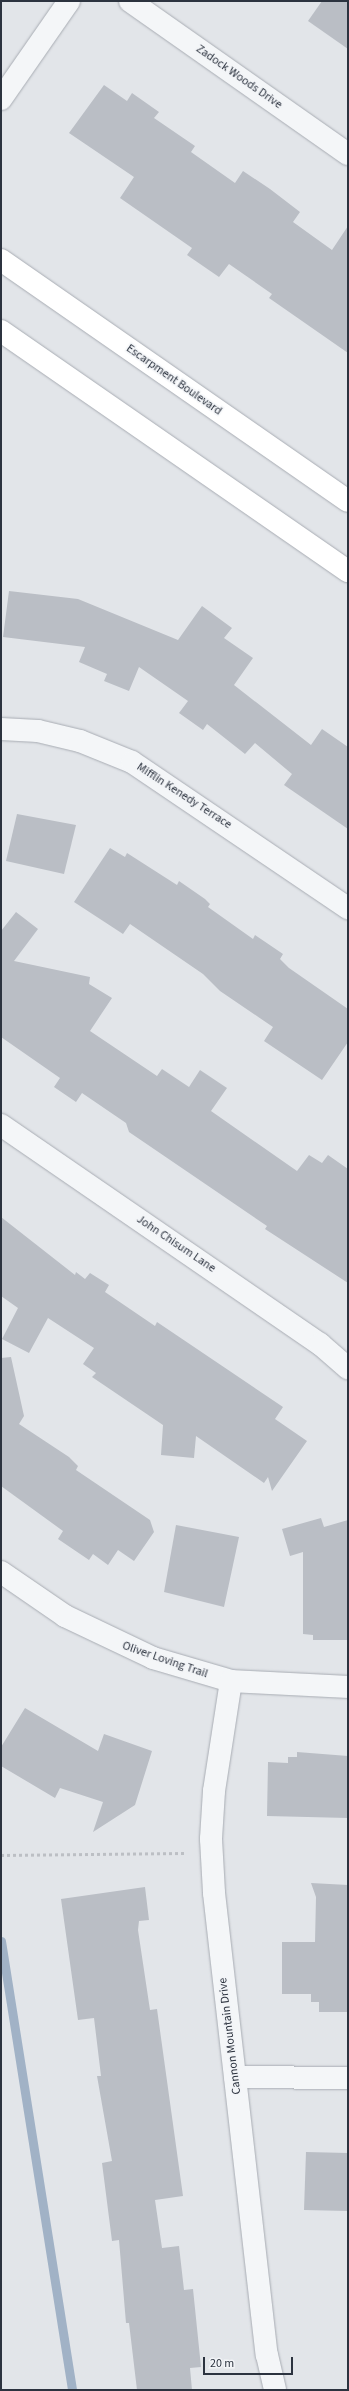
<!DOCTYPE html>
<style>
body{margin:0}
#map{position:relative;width:349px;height:2391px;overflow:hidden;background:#e2e5e9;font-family:"Source Sans 3",sans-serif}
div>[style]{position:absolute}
.stream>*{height:9px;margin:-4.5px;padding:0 4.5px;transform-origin:4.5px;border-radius:4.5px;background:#a1b2c6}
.building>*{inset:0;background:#babec5}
.path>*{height:2.5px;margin-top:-1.25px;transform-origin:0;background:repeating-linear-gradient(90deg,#bcbfc4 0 3px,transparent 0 6px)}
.roads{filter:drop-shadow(0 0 1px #a8acb3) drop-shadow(0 0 1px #a8acb3)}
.street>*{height:22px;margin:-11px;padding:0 11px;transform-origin:11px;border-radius:11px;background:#f4f6f8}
.secondary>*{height:22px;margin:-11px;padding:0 11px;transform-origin:11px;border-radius:11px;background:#fff}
span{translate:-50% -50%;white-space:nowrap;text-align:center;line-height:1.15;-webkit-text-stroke:3px #f2f4f7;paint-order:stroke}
.street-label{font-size:12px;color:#2c333f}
.frame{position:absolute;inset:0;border:2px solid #2c333f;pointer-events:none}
.scale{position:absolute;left:203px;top:2357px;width:90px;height:18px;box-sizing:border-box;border:2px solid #2c333f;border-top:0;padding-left:5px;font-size:12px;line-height:14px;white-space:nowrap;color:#2c333f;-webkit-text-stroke:3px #f2f4f7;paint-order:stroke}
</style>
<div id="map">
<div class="stream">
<div style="left:1px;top:1941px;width:455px;rotate:81deg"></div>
</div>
<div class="building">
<div style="clip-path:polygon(322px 1px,348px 1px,348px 49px,308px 21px)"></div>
<div style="clip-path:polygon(104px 85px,127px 101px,132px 93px,159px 112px,154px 118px,195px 146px,191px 152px,235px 183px,243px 171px,270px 189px,300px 212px,293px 222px,332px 250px,348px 226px,348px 353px,269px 298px,272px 294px,229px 264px,219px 277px,187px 255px,192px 248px,120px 198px,134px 177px,69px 133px)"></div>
<div style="clip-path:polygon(9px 591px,78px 599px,178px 640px,202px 606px,232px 628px,224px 638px,253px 658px,234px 685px,311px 745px,322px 729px,348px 747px,348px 829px,284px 785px,292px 774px,255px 743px,245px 754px,207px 724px,203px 730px,179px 713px,188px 701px,139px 667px,129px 691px,104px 681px,107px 674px,79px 662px,85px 647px,3px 637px)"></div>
<div style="clip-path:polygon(17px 814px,76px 825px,64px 874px,6px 861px)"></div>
<div style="clip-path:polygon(110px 848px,125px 857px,127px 853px,177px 885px,179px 881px,205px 899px,210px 904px,208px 907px,253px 939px,255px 935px,283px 954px,280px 959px,289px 968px,348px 1009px,348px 1042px,322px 1080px,264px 1041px,273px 1027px,220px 991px,203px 974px,130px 924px,123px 934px,74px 902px)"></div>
<div style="clip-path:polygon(16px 912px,38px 929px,14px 961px,90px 977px,89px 984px,112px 998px,90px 1031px,157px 1076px,162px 1069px,189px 1087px,200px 1070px,227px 1088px,211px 1111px,297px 1171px,309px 1155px,322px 1163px,328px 1155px,348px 1169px,348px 1283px,265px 1229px,267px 1226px,129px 1132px,126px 1123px,82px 1093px,76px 1102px,54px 1087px,60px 1078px,1px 1037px,1px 931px)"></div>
<div style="clip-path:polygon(1px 1217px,75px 1275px,76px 1272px,85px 1279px,90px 1273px,109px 1285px,105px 1292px,155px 1326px,157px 1322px,283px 1407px,275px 1419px,307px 1441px,272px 1491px,268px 1477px,264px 1483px,196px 1436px,194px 1458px,161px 1455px,163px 1425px,92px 1377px,96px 1373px,83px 1364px,94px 1348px,48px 1318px,29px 1353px,2px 1339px,18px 1308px,1px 1296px)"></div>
<div style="clip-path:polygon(11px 1357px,24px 1416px,19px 1424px,69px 1457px,78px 1466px,76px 1470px,150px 1520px,154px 1532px,134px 1561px,118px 1550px,108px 1565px,93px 1554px,89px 1560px,58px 1539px,63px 1531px,1px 1486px,1px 1358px)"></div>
<div style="clip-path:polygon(321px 1518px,324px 1527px,348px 1520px,348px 1640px,313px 1640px,313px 1635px,303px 1634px,303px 1552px,290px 1556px,282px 1529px)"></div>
<div style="clip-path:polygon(176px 1525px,239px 1537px,224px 1607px,164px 1592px)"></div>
<div style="clip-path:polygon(25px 1708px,98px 1751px,104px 1734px,152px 1751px,135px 1805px,93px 1832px,103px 1802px,60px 1788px,55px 1798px,1px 1766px,1px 1747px)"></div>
<div style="clip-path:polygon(297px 1752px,348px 1756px,348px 1818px,267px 1816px,268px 1762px,288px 1763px,288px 1757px,297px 1757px)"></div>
<div style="clip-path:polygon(311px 1883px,348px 1885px,348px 2012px,319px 2012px,319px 2002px,311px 2002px,311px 1994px,282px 1994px,282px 1942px,315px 1942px,316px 1897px)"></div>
<div style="clip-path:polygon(145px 1887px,149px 1920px,139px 1921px,138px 1930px,150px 2010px,157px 2009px,183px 2196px,155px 2200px,162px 2248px,179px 2246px,184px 2290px,193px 2289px,201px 2367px,190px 2368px,192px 2390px,137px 2390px,129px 2323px,126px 2323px,119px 2240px,112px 2241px,102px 2163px,112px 2161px,97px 2076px,101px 2076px,94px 2018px,78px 2020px,61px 1899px)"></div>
<div style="clip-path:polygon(306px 2152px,348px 2153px,348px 2211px,304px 2210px)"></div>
</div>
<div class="path">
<div style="left:1px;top:1855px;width:183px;rotate:-0.6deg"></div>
</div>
<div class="roads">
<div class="street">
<div style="left:130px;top:1px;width:266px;rotate:35.1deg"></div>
<div style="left:1px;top:99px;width:119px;rotate:-55.2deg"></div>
<div style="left:1px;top:729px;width:37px;rotate:3deg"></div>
<div style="left:38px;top:731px;width:43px;rotate:13.4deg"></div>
<div style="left:80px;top:741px;width:56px;rotate:22deg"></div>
<div style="left:132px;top:762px;width:261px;rotate:34.1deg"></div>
<div style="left:1px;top:1125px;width:387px;rotate:34.5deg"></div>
<div style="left:320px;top:1344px;width:37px;rotate:41deg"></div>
<div style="left:1px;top:1572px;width:78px;rotate:34.5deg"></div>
<div style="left:65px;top:1616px;width:98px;rotate:25.5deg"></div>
<div style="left:153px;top:1658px;width:81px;rotate:16.4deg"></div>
<div style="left:231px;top:1681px;width:117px;rotate:2.9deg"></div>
<div style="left:231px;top:1681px;width:111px;rotate:98.8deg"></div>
<div style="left:214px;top:1791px;width:48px;rotate:93.6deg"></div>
<div style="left:211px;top:1839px;width:54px;rotate:86.8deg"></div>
<div style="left:214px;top:1893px;width:465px;rotate:83.5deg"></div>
<div style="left:267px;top:2355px;width:36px;rotate:77deg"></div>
<div style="left:235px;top:2077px;width:113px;rotate:0.5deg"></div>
</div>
<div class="secondary">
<div style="left:1px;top:260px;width:422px;rotate:34.8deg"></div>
<div style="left:1px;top:331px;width:422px;rotate:34.7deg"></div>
</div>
</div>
<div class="street-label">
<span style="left:239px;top:77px;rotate:35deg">Zadock Woods Drive</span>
<span style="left:174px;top:380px;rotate:35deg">Escarpment Boulevard</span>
<span style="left:184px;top:796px;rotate:33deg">Mifflin Kenedy Terrace</span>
<span style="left:176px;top:1244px;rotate:34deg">John Chisum Lane</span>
<span style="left:165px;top:1660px;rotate:19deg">Oliver Loving Trail</span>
<span style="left:230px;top:2036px;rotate:-97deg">Cannon Mountain Drive</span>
</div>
<div class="frame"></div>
<div class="scale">20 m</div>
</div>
